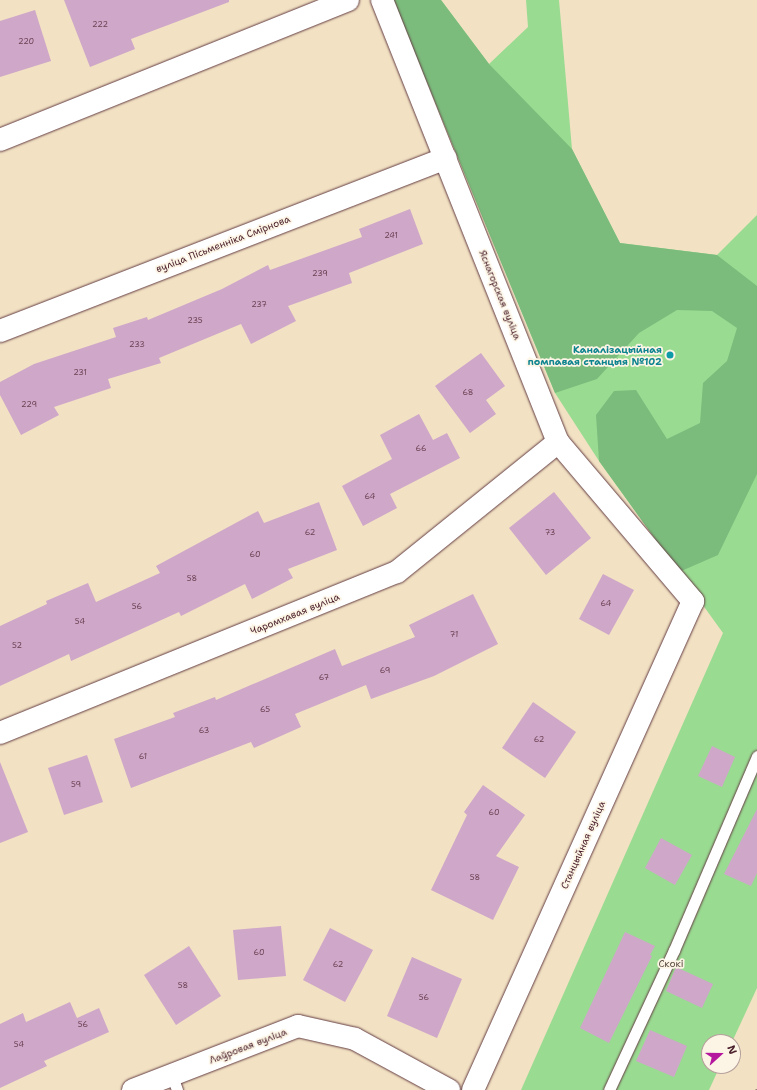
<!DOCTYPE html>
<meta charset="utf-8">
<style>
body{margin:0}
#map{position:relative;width:757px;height:1090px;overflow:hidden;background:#f2e1c3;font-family:"Shantell Sans",sans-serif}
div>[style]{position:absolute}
.green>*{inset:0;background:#9adb92}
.forest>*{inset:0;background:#7bbb7c}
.building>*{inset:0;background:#cfa7c9}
.roads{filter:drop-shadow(0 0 1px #633c42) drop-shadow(0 0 1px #633c42)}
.service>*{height:11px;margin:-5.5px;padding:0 5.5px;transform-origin:5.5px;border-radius:5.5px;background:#fff}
.minor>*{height:22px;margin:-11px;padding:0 11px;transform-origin:11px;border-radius:11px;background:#fff}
.rail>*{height:3px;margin-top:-1.5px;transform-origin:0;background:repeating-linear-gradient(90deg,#4a1f2b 0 6px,transparent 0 9px)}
.dots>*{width:11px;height:11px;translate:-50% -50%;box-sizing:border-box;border:2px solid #fcf5e5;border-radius:50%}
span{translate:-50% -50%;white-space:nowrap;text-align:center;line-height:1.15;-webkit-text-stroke:3.5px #fcf5e5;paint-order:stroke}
.number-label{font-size:8px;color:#6b4152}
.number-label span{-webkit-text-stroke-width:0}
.street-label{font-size:10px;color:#4a1f2b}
.culture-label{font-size:10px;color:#0d838f;font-weight:700}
.right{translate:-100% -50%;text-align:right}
.park-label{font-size:10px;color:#5e4e45}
.north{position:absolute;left:701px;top:1034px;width:40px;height:40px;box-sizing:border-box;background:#fcf5e5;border:1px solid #b59f9b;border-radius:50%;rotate:69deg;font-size:11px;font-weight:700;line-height:16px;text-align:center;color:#4a1f2b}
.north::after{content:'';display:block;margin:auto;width:14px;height:18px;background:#b5179e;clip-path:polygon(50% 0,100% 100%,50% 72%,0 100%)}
</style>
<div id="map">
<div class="green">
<div style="clip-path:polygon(393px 0,441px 0,489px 64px,528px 27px,526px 0,559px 0,572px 149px,620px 243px,717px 255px,757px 215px,757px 988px,732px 1042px,709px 1042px,709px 1066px,720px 1066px,709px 1090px,521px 1090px,723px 633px,599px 461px,555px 393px)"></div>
</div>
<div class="forest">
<div style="clip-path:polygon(393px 0,441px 0,489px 64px,572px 149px,620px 243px,717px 255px,757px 286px,757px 474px,718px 555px,679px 572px,599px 461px,596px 415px,614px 391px,636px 390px,667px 439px,700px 423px,703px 383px,727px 361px,737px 328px,712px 311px,677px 310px,639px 333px,597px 379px,555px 393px)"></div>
</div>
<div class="building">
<div style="clip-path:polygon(64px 0,229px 0,229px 2px,131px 39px,135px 49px,90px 67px)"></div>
<div style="clip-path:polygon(35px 10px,51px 61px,0 77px,0 21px)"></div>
<div style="clip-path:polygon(410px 209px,423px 244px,349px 273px,352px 283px,288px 306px,296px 321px,251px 344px,241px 324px,159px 358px,161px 363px,108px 379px,111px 388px,54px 407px,59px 415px,21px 435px,0 395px,0 382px,34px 364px,116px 337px,113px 328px,147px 317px,148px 320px,222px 289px,268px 265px,270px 270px,362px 237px,359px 229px)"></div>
<div style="clip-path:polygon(481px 353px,505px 386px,486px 400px,496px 414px,470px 433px,435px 386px)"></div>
<div style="clip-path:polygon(419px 414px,433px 440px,447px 433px,460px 458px,390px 494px,397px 508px,363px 526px,342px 486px,392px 459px,380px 435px)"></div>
<div style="clip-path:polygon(554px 492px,591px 538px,546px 575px,509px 528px)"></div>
<div style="clip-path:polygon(319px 502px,337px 550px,288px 569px,293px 578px,252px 599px,245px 584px,181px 616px,179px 612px,71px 661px,69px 654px,0 686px,0 626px,47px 604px,46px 601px,88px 583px,96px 602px,160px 573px,156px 566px,258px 511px,264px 523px)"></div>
<div style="clip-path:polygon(603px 574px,634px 590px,609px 635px,579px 619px)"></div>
<div style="clip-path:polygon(473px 594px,498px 644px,434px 676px,371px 699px,366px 685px,295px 714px,301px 727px,254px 748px,251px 742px,131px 788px,114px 739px,175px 717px,173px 713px,215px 697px,216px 700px,335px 649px,342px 666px,415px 637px,409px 625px)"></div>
<div style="clip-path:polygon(533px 702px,576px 732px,545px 778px,502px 748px)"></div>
<div style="clip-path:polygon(712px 746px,735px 757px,722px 787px,698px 776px)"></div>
<div style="clip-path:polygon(87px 755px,103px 802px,64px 815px,48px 768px)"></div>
<div style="clip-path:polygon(0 762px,28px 832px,0 843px)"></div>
<div style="clip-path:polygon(483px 785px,525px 815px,496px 856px,519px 867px,493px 920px,431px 890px,467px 815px,464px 812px)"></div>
<div style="clip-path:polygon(757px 809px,757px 873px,751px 886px,724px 874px)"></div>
<div style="clip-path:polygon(661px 838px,692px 855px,675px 885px,645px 868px)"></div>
<div style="clip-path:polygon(281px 926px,286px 976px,238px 980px,233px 930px)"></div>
<div style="clip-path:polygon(330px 928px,373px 950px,345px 1002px,303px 980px)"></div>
<div style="clip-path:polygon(625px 932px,655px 946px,650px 955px,652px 956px,609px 1043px,580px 1028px)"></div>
<div style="clip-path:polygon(189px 946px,221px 996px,176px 1025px,144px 975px)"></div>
<div style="clip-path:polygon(412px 957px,462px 979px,437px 1038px,387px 1016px)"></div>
<div style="clip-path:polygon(676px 967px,713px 984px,702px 1008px,666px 991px)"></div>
<div style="clip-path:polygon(70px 1002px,77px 1018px,99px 1008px,109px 1032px,44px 1061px,47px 1066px,0 1088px,0 1024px,23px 1013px,26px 1022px)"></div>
<div style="clip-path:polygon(650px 1030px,687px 1046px,674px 1077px,636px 1061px)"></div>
</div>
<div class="roads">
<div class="service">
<div style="left:172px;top:1076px;width:15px;rotate:70deg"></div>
<div style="left:609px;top:1090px;width:154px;rotate:-65.1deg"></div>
<div style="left:674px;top:950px;width:211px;rotate:-66.8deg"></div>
</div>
<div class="minor">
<div style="left:382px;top:0;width:476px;rotate:68.3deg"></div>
<div style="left:558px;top:442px;width:209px;rotate:49.7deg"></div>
<div style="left:693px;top:601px;width:536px;rotate:114.22deg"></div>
<div style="left:0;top:140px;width:375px;rotate:-21.9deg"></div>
<div style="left:0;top:331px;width:478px;rotate:-21.2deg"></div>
<div style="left:0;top:733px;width:428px;rotate:-22.1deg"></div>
<div style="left:397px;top:572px;width:207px;rotate:-38.9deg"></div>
<div style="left:133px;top:1090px;width:177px;rotate:-21.2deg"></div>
<div style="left:298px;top:1026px;width:58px;rotate:12.8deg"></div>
<div style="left:355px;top:1039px;width:107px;rotate:28.5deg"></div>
</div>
</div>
<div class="rail">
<div style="left:757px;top:1090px;width:1px;rotate:-90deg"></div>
</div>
<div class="dots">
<div style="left:670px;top:355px;background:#0f9aa8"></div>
</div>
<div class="number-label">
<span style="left:100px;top:25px">222</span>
<span style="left:26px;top:42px">220</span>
<span style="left:391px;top:236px">241</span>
<span style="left:320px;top:274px">239</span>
<span style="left:259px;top:305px">237</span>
<span style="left:195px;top:321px">235</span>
<span style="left:137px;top:345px">233</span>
<span style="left:80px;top:373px">231</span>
<span style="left:468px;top:393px">68</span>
<span style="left:29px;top:405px">229</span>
<span style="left:421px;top:449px">66</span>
<span style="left:370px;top:497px">64</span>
<span style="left:310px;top:533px">62</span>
<span style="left:550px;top:533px">73</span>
<span style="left:255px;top:555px">60</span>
<span style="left:192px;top:579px">58</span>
<span style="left:606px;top:604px">64</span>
<span style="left:137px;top:607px">56</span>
<span style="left:80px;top:622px">54</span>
<span style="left:454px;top:635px">71</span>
<span style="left:17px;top:646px">52</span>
<span style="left:385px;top:671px">69</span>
<span style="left:324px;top:678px">67</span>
<span style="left:265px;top:710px">65</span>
<span style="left:204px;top:731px">63</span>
<span style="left:539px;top:740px">62</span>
<span style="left:143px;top:757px">61</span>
<span style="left:76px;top:785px">59</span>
<span style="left:494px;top:813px">60</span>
<span style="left:475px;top:878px">58</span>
<span style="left:259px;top:953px">60</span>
<span style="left:338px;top:965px">62</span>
<span style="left:183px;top:986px">58</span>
<span style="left:424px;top:998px">56</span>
<span style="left:83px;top:1025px">56</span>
<span style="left:19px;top:1045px">54</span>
</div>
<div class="street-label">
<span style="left:223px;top:244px;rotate:-21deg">вуліца Пісьменніка Смірнова</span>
<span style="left:500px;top:295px;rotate:68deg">Яснагорская вуліца</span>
<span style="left:295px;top:614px;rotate:-22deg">Чаромхавая вуліца</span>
<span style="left:583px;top:845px;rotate:-66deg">Станцыйная вуліца</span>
<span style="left:248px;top:1046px;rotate:-21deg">Лаўровая вуліца</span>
</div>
<div class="culture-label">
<span class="right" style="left:662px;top:355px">Каналізацыйная<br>помпавая станцыя №102</span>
</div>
<div class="park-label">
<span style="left:671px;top:964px">Скокі</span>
</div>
<div class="north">N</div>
</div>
